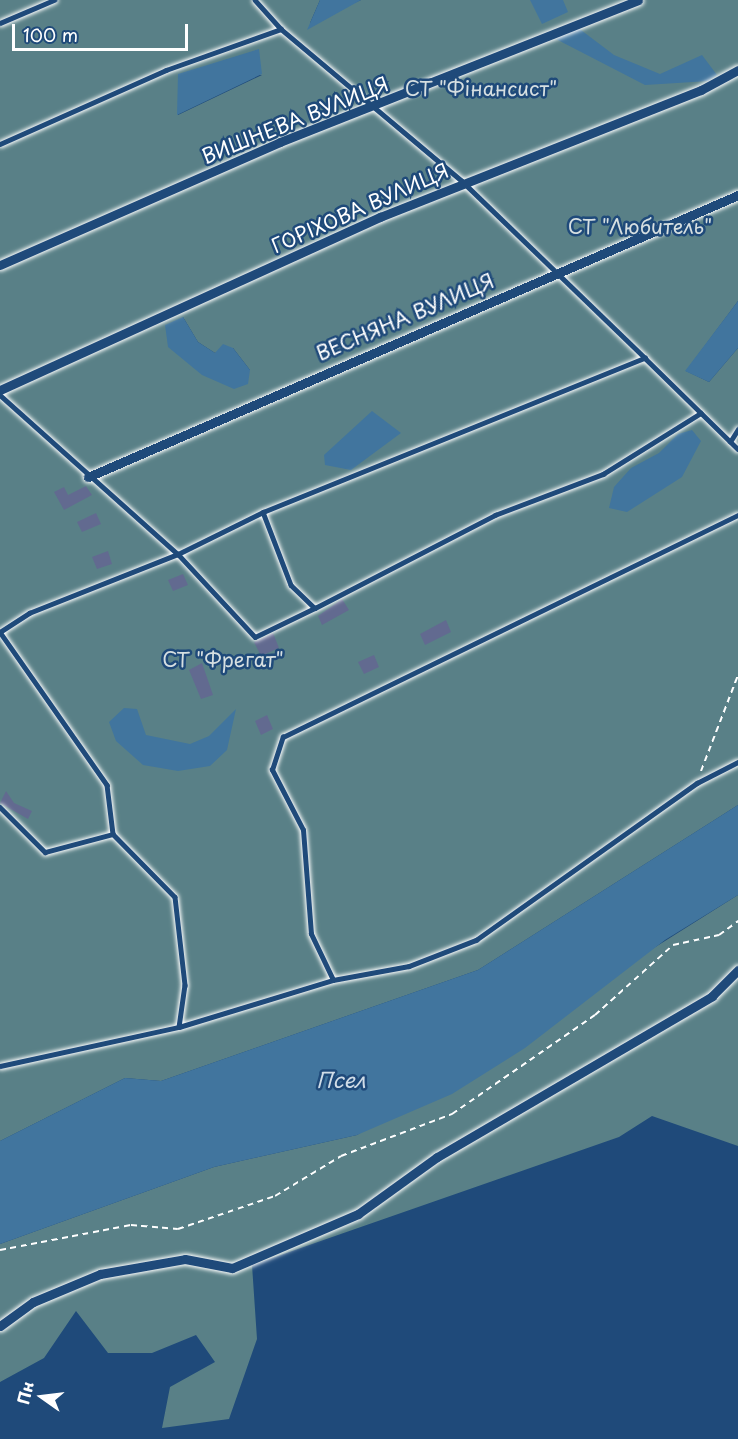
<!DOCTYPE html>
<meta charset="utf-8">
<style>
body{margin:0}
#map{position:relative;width:738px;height:1439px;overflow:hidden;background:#1f4a7a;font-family:"Playpen Sans",sans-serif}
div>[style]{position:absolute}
.green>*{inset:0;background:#598087}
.water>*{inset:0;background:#41759e}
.building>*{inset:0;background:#626a90}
.path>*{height:2px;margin-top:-1px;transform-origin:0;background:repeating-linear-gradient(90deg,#fff 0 6px,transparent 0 10.5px)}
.roads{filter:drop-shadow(0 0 2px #fff) drop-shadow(0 0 2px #fff)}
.service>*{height:4.5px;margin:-2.25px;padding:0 2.25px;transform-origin:2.25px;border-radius:2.25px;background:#1f4a7a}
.minor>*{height:9px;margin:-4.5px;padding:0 4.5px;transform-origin:4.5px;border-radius:4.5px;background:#1f4a7a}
span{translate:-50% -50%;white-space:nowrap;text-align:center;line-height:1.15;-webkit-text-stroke:5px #1f4a7a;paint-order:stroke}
.park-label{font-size:20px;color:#d6dfe1}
.street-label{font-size:20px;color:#fff}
.water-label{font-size:21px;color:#d0dce7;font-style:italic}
.north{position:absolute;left:12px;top:1367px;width:60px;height:60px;-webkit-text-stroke:4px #1f4a7a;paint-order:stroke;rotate:284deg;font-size:16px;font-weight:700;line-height:24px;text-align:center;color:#fff}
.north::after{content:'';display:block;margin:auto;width:21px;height:27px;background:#fff;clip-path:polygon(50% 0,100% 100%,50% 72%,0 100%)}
.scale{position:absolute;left:12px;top:24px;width:176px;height:27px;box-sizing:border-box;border:3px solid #fff;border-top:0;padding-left:8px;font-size:18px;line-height:21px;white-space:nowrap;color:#fff;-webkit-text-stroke:4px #1f4a7a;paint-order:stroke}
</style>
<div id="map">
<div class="green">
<div style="clip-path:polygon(evenodd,0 0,320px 0,310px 23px,361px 0,738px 0,738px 301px,686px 371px,709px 382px,738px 348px,738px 805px,478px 970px,161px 1081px,125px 1078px,0 1141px,0 0,178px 74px,262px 75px,178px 115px,178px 74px,0 0,183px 317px,198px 342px,215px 353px,233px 348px,250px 370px,169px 347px,183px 317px)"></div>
<div style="clip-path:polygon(738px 895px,738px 1146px,652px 1116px,619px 1137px,252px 1265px,257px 1339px,229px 1419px,162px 1428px,170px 1387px,215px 1362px,196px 1335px,152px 1353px,108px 1353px,76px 1311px,44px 1358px,0 1382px,0 1244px,214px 1167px,357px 1135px)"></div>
</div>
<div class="water">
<div style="clip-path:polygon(320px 0,361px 0,307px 30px)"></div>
<div style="clip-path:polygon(530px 0,563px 0,568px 12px,542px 24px)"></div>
<div style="clip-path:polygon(577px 27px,614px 55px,660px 74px,702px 55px,717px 75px,709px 81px,645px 85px,552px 37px)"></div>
<div style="clip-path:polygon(259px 49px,262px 74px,177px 115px,178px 74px)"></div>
<div style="clip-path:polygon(738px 301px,738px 348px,709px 382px,685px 371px)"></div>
<div style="clip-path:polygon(183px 317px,198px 342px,215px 353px,223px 344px,233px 348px,250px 370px,248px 384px,234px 389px,202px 375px,168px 347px,165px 325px)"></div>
<div style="clip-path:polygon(372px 411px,401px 433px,351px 470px,325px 465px,324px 455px)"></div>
<div style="clip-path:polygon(692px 430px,701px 441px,682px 477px,627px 512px,609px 508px,614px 487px,631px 468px,659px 453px,678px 434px)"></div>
<div style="clip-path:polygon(124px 708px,137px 709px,146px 735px,190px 744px,209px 736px,236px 709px,227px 750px,210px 766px,178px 771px,143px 765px,116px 741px,109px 722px)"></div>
<div style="clip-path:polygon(738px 805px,738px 895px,665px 940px,525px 1048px,452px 1094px,357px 1135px,214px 1167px,0 1244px,0 1141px,125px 1078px,161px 1081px,478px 970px)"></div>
</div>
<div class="building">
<div style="clip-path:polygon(86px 486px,92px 495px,64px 510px,54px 492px,64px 487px,68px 495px)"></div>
<div style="clip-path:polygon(96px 513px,101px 524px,82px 532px,77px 522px)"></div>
<div style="clip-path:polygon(108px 551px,112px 564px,97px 569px,92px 557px)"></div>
<div style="clip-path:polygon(183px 574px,188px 585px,173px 591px,168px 580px)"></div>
<div style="clip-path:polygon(342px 599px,349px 610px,322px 625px,318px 616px)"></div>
<div style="clip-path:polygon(446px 620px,451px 632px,425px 645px,420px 634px)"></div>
<div style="clip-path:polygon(273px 633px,279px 648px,261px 656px,254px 642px)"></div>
<div style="clip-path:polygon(374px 655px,379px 667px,364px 674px,358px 662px)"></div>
<div style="clip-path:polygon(202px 663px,213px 695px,201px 699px,189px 670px)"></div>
<div style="clip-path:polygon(267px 715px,273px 729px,261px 735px,255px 721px)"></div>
<div style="clip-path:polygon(6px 791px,14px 803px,32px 811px,28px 819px,0 803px)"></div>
</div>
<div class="path">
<div style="left:701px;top:771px;width:103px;rotate:-68.9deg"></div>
<div style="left:0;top:1250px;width:133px;rotate:-10.8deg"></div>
<div style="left:131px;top:1225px;width:47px;rotate:4.9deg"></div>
<div style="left:178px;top:1229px;width:102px;rotate:-18.8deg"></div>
<div style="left:275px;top:1196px;width:77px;rotate:-31.2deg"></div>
<div style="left:341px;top:1156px;width:119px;rotate:-20.7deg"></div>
<div style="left:452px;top:1114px;width:174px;rotate:-34.7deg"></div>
<div style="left:595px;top:1015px;width:105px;rotate:-41.9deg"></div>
<div style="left:673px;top:945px;width:47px;rotate:-12.3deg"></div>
<div style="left:719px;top:935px;width:24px;rotate:-36deg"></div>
</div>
<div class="roads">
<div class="service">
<div style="left:255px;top:0;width:39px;rotate:48deg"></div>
<div style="left:281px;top:29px;width:236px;rotate:40deg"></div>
<div style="left:462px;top:181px;width:255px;rotate:44deg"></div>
<div style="left:0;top:23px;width:59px;rotate:-23.1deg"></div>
<div style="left:0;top:144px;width:182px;rotate:-24deg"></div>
<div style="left:166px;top:70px;width:122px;rotate:-19.6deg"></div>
<div style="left:0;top:395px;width:239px;rotate:41.8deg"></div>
<div style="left:178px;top:554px;width:113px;rotate:47.1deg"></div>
<div style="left:255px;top:637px;width:67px;rotate:-25.8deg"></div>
<div style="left:730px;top:442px;width:15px;rotate:-58deg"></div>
<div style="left:263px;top:512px;width:78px;rotate:69deg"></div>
<div style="left:291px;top:585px;width:33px;rotate:44deg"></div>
<div style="left:315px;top:608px;width:203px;rotate:-27.3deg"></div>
<div style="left:495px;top:515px;width:116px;rotate:-20.8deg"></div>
<div style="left:603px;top:474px;width:115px;rotate:-31.9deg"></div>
<div style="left:0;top:632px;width:35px;rotate:-33deg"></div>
<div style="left:29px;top:613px;width:160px;rotate:-21.6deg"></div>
<div style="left:178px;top:554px;width:95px;rotate:-26.3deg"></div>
<div style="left:263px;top:512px;width:412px;rotate:-22deg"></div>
<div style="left:645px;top:358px;width:130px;rotate:44.4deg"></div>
<div style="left:0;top:632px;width:187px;rotate:55deg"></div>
<div style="left:107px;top:785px;width:49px;rotate:83deg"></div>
<div style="left:113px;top:834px;width:88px;rotate:45.5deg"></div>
<div style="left:175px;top:897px;width:89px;rotate:83.5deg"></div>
<div style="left:185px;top:985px;width:42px;rotate:98.1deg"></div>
<div style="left:0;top:807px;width:64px;rotate:45deg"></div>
<div style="left:45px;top:852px;width:70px;rotate:-14.8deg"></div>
<div style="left:333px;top:980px;width:51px;rotate:-115.6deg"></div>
<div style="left:311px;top:934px;width:104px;rotate:-94.4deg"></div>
<div style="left:303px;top:830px;width:68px;rotate:-117.3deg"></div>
<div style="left:272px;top:770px;width:35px;rotate:-72deg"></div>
<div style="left:283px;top:737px;width:506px;rotate:-26.01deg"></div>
<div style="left:0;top:1066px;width:183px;rotate:-12.3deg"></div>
<div style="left:179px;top:1027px;width:161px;rotate:-17deg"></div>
<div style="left:333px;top:980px;width:77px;rotate:-10.4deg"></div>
<div style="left:409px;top:966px;width:72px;rotate:-21.2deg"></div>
<div style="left:476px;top:940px;width:271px;rotate:-35.4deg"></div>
<div style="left:697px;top:783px;width:46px;rotate:-27.1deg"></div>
</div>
<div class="minor">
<div style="left:0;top:265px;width:306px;rotate:-23.7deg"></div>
<div style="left:280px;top:142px;width:385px;rotate:-21.6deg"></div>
<div style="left:0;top:390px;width:418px;rotate:-24.5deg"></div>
<div style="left:380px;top:217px;width:345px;rotate:-21.6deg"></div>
<div style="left:701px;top:90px;width:42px;rotate:-28.4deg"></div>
<div style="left:88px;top:477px;width:709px;rotate:-23.45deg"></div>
<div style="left:0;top:1326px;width:41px;rotate:-36deg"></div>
<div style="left:33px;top:1302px;width:73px;rotate:-22.7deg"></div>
<div style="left:100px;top:1274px;width:86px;rotate:-10deg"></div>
<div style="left:185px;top:1259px;width:48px;rotate:10.8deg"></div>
<div style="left:232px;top:1268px;width:137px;rotate:-23.2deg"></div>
<div style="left:358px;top:1214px;width:97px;rotate:-35.8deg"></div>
<div style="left:437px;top:1157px;width:319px;rotate:-30.3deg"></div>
<div style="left:712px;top:996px;width:37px;rotate:-45deg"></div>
</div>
</div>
<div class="park-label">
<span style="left:481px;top:88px">СТ "Фiнансист"</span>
<span style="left:640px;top:226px">СТ "Любитель"</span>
<span style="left:223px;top:659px">СТ "Фрегат"</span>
</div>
<div class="street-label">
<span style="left:295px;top:120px;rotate:-22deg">ВИШНЕВА ВУЛИЦЯ</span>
<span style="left:360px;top:208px;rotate:-24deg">ГОРІХОВА ВУЛИЦЯ</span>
<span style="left:405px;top:317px;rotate:-23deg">ВЕСНЯНА ВУЛИЦЯ</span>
</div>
<div class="water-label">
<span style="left:341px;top:1079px">Псел</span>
</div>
<div class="north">Пн</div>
<div class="scale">100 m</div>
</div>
